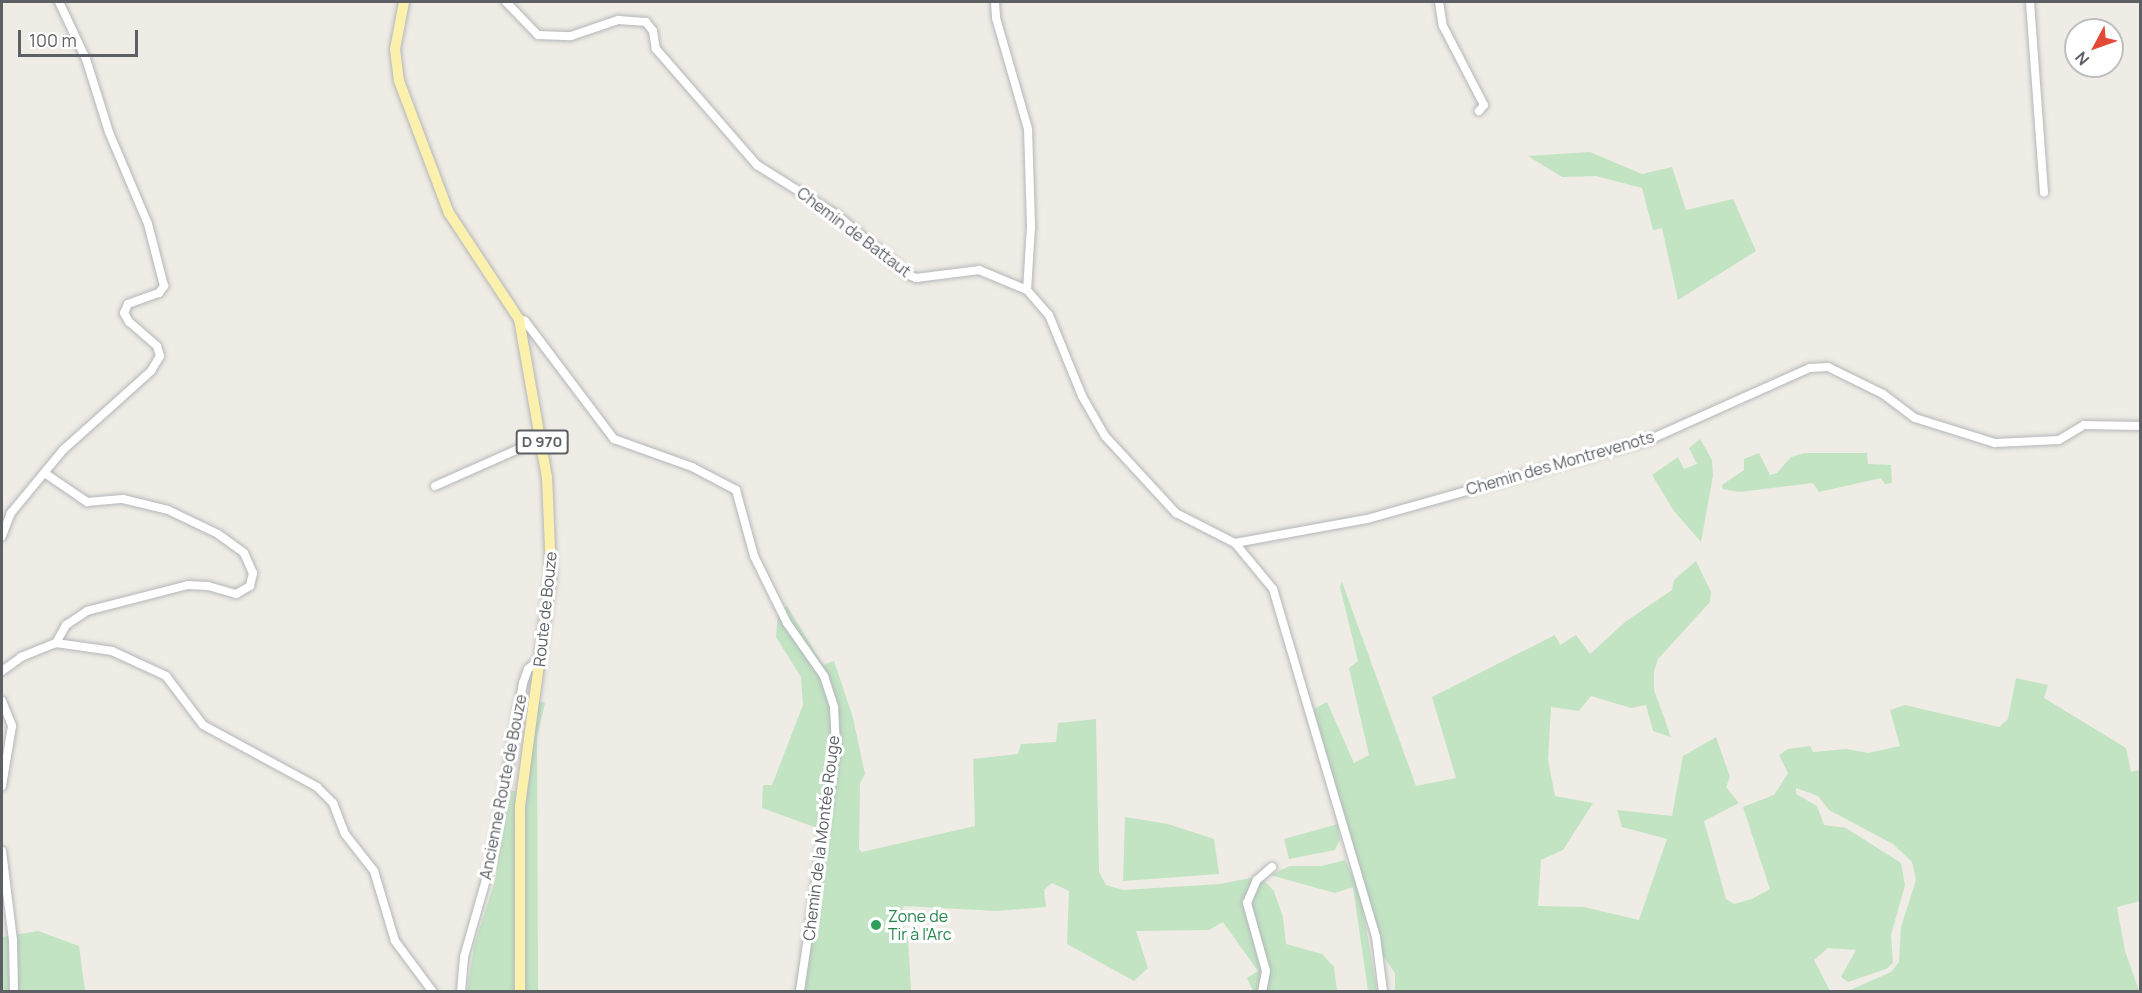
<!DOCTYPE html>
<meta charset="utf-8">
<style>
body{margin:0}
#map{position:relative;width:2142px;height:993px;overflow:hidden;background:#eeece4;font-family:Manrope,sans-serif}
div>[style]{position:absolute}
.green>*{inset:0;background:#c2e4c3}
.roads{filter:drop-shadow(0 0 2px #b5b6bb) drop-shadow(0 0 2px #b5b6bb)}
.minor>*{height:8px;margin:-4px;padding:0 4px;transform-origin:4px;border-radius:4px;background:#fff}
.major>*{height:10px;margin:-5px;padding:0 5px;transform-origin:5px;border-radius:5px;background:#fbf1ac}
.dots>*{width:16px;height:16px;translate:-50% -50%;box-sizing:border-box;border:3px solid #fff;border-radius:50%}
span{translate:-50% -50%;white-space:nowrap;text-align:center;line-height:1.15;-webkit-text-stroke:6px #fff;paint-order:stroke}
.shield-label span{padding:2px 4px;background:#fff;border:2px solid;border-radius:4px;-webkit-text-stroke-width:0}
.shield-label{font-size:15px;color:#5c5f64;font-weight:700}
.street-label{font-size:16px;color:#5c5f64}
.leisure-label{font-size:16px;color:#27864d}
.left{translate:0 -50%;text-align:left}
.frame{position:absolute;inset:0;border:3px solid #5c5f64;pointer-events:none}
.north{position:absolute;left:2064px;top:18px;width:60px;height:60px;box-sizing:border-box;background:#fff;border:2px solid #bebfc1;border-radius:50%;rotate:229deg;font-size:16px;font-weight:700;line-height:24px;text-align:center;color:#5c5f64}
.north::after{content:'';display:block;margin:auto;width:21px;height:27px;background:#e24936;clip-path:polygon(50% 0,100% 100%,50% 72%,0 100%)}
.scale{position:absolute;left:18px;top:30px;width:120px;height:27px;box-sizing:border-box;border:3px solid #5c5f64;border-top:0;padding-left:8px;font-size:18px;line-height:21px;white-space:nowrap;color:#5c5f64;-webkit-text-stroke:4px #fff;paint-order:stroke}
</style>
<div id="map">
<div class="green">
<div style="clip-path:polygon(1590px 152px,1642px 174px,1672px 167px,1686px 210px,1733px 199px,1756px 251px,1678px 300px,1662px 228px,1653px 230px,1642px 188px,1596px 176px,1562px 177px,1528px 156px)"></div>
<div style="clip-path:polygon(1700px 439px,1712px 460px,1713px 476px,1701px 542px,1674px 511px,1652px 475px,1678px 457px,1684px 469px,1697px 464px,1689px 448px)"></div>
<div style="clip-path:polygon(1759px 453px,1770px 475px,1777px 473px,1791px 457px,1805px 453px,1867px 453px,1868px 464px,1891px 465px,1892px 483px,1885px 484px,1881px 478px,1819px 492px,1813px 483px,1739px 492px,1723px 489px,1722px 485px,1744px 470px,1744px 459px)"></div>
<div style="clip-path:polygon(1696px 561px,1711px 592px,1710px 602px,1658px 659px,1654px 671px,1654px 690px,1671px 737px,1653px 731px,1646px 705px,1631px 708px,1591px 696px,1579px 711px,1551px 707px,1548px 760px,1555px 796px,1593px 803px,1563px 850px,1541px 860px,1538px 906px,1584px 907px,1639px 920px,1667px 839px,1622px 827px,1617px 810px,1672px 816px,1683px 756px,1716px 737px,1730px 777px,1726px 787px,1739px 803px,1704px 821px,1726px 899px,1734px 904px,1752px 899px,1770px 889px,1743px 807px,1774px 795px,1788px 773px,1779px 755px,1788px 749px,1810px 746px,1813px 752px,1846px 749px,1868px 753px,1900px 746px,1890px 710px,1905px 705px,1999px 727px,2008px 719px,2016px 678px,2048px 685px,2044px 698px,2126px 748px,2131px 772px,2140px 770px,2140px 901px,2117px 907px,2125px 951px,2139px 991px,1848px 991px,1891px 972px,1899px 962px,1901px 927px,1916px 880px,1912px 862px,1893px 844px,1829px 810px,1818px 796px,1796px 788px,1796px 794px,1817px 806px,1824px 825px,1846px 828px,1901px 863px,1905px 885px,1891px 935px,1893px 963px,1886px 969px,1848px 982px,1841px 977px,1856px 950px,1828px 948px,1814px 960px,1830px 991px,1395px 991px,1395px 973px,1383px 956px,1314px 709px,1327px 702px,1354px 763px,1369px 755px,1349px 668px,1358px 661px,1340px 587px,1342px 582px,1416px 786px,1456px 778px,1432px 697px,1555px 635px,1560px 645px,1576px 635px,1590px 654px,1625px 622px,1672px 590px,1674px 580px)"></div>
<div style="clip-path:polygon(787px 606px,823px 665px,834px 661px,853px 718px,865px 774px,860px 783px,859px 849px,862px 852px,975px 826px,973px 759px,1018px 754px,1021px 744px,1056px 742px,1058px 723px,1096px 719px,1099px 872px,1106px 885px,1123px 890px,1220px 884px,1255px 877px,1264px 881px,1274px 891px,1283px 917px,1286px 944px,1322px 954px,1334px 967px,1337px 991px,1253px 991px,1247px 978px,1258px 971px,1223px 922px,1209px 930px,1136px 931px,1148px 968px,1134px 981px,1067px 944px,1069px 891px,1052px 883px,1044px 890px,1046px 907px,996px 911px,904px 906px,899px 915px,908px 938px,911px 991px,795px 991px,820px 829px,762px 808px,763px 785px,772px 785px,803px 705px,801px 677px,776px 637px,778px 614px)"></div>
<div style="clip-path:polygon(538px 701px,545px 703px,537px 737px,538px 991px,525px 992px,525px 812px)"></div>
<div style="clip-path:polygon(508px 791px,515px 791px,514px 991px,467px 992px,474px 946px,495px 881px)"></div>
<div style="clip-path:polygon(1125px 817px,1168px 824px,1214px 839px,1219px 874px,1123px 881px)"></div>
<div style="clip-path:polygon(1338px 824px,1340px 840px,1335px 850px,1289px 859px,1284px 839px)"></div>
<div style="clip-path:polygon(1345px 860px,1360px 892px,1377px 991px,1368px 991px,1353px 887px,1335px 893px,1270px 875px,1290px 866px,1322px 866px)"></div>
<div style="clip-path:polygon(38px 931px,79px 946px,85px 991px,2px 991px,2px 937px)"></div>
</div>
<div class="roads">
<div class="minor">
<div style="left:506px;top:2px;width:46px;rotate:45.9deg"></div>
<div style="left:538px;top:35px;width:33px;rotate:2deg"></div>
<div style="left:571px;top:36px;width:50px;rotate:-18.8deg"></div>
<div style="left:618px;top:20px;width:28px;rotate:4deg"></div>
<div style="left:646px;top:22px;width:11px;rotate:52deg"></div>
<div style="left:653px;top:31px;width:18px;rotate:81deg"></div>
<div style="left:656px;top:49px;width:154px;rotate:49deg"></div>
<div style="left:757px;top:165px;width:94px;rotate:32deg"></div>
<div style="left:837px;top:215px;width:94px;rotate:39.8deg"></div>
<div style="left:909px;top:275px;width:8px;rotate:23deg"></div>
<div style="left:916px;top:278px;width:64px;rotate:-7.2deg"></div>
<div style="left:979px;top:270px;width:52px;rotate:22.6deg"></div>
<div style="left:1027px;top:290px;width:33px;rotate:49deg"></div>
<div style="left:1049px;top:315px;width:87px;rotate:67.8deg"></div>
<div style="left:1082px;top:396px;width:46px;rotate:60.1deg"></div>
<div style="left:1105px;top:436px;width:105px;rotate:47.3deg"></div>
<div style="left:1176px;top:513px;width:66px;rotate:27deg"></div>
<div style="left:1235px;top:543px;width:60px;rotate:50.4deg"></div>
<div style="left:1273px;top:589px;width:363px;rotate:73.5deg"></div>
<div style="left:1376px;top:937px;width:55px;rotate:82.7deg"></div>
<div style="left:995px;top:2px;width:16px;rotate:86deg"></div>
<div style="left:996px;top:18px;width:116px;rotate:73.9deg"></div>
<div style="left:1028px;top:129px;width:98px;rotate:88.2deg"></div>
<div style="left:1031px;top:227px;width:63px;rotate:93.6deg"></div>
<div style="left:1439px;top:2px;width:24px;rotate:81deg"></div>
<div style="left:1443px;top:26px;width:89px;rotate:62.6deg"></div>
<div style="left:1484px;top:105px;width:8px;rotate:130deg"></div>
<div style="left:2030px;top:2px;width:191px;rotate:85.8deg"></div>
<div style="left:519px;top:319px;width:6px;rotate:18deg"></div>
<div style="left:525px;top:321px;width:148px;rotate:53deg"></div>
<div style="left:614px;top:439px;width:83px;rotate:19.7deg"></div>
<div style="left:692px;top:467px;width:50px;rotate:27.6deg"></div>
<div style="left:736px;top:490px;width:68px;rotate:74.7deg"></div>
<div style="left:754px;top:556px;width:75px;rotate:63.8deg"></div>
<div style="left:787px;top:623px;width:65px;rotate:55.1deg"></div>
<div style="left:824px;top:676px;width:33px;rotate:72deg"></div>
<div style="left:834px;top:707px;width:40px;rotate:87.1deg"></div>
<div style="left:836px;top:747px;width:248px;rotate:98.4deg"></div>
<div style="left:46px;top:474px;width:50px;rotate:34.3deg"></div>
<div style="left:87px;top:502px;width:36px;rotate:-5deg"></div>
<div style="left:123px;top:499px;width:46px;rotate:13.7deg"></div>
<div style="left:168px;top:510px;width:55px;rotate:25.6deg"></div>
<div style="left:218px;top:534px;width:32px;rotate:36deg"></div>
<div style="left:244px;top:553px;width:22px;rotate:66deg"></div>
<div style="left:253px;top:573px;width:13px;rotate:103deg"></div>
<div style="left:250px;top:586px;width:16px;rotate:150deg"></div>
<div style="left:236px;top:594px;width:29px;rotate:-164deg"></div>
<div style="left:208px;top:586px;width:20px;rotate:-177deg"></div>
<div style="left:188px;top:585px;width:104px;rotate:165.6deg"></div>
<div style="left:87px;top:611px;width:25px;rotate:146deg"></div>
<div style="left:66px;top:625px;width:21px;rotate:119deg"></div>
<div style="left:435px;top:486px;width:116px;rotate:-23.9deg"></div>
<div style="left:2px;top:536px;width:25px;rotate:-69deg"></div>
<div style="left:11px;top:513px;width:82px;rotate:-50.5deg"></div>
<div style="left:63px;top:450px;width:118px;rotate:-41.9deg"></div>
<div style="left:151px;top:371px;width:17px;rotate:-59deg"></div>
<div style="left:160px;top:356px;width:10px;rotate:-107deg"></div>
<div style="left:157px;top:346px;width:37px;rotate:-139deg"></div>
<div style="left:129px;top:322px;width:10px;rotate:-119deg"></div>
<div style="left:124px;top:313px;width:10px;rotate:-66deg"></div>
<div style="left:128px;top:304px;width:33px;rotate:-20deg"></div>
<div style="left:159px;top:293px;width:9px;rotate:-54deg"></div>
<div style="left:164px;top:286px;width:64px;rotate:-104.5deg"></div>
<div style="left:148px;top:224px;width:100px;rotate:-113deg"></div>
<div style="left:109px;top:132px;width:77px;rotate:-107.5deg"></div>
<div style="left:86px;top:59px;width:63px;rotate:-115.3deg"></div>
<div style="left:1235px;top:543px;width:134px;rotate:-10.3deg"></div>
<div style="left:1367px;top:519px;width:295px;rotate:-15.7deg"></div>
<div style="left:1651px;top:439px;width:174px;rotate:-24.1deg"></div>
<div style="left:1810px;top:368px;width:18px;rotate:-3deg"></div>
<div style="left:1828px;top:367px;width:61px;rotate:26.1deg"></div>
<div style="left:1883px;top:394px;width:40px;rotate:37deg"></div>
<div style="left:1915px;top:418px;width:84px;rotate:17.4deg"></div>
<div style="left:1995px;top:443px;width:64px;rotate:-2.7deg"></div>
<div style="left:2059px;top:440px;width:29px;rotate:-31deg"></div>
<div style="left:2084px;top:425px;width:56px;rotate:1deg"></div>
<div style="left:2px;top:671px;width:24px;rotate:-36deg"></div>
<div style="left:21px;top:657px;width:38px;rotate:-22deg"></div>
<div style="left:56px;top:643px;width:57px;rotate:8.1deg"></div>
<div style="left:112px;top:651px;width:60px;rotate:24.8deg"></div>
<div style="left:166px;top:676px;width:61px;rotate:52.9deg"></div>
<div style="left:203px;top:725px;width:130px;rotate:28.5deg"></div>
<div style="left:317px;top:787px;width:23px;rotate:45deg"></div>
<div style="left:333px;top:803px;width:33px;rotate:69deg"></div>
<div style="left:345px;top:834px;width:47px;rotate:51.9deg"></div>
<div style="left:374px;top:871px;width:73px;rotate:73.3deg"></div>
<div style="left:395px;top:941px;width:64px;rotate:53.3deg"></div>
<div style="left:2px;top:701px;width:27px;rotate:68deg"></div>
<div style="left:12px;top:726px;width:61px;rotate:99.5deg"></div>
<div style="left:2px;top:851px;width:90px;rotate:83deg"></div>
<div style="left:13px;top:940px;width:52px;rotate:88.9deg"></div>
<div style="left:461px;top:992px;width:35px;rotate:-85deg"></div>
<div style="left:464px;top:957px;width:102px;rotate:-74.1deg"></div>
<div style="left:492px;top:859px;width:179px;rotate:-80deg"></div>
<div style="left:523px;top:683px;width:15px;rotate:-70deg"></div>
<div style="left:528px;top:669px;width:17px;rotate:-40deg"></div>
<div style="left:1262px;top:992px;width:21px;rotate:-79deg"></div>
<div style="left:1266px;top:971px;width:71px;rotate:-105.6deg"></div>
<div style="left:1247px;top:903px;width:25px;rotate:-67deg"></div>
<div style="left:1257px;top:880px;width:20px;rotate:-41deg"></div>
</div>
<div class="major">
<div style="left:404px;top:2px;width:48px;rotate:100.8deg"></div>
<div style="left:395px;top:49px;width:32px;rotate:83deg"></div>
<div style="left:399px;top:81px;width:141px;rotate:69.3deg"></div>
<div style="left:449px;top:213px;width:127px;rotate:56.6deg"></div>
<div style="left:519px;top:319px;width:160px;rotate:80deg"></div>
<div style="left:547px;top:477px;width:97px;rotate:87.6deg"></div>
<div style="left:551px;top:574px;width:234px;rotate:97.6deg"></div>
<div style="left:520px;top:806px;width:186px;rotate:90deg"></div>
</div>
</div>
<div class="dots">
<div style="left:876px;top:925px;background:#2e9e5b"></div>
</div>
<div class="shield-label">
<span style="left:542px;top:442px">D 970</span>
</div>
<div class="street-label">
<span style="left:854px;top:232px;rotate:37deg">Chemin de Battaut</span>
<span style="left:1560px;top:463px;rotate:-16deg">Chemin des Montrevenots</span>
<span style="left:545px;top:609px;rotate:-84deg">Route de Bouze</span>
<span style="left:503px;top:787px;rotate:-79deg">Ancienne Route de Bouze</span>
<span style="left:821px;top:838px;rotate:-83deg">Chemin de la Montée Rouge</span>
</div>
<div class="leisure-label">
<span class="left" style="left:888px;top:925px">Zone de<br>Tir à l'Arc</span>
</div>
<div class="frame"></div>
<div class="north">N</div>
<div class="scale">100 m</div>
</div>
